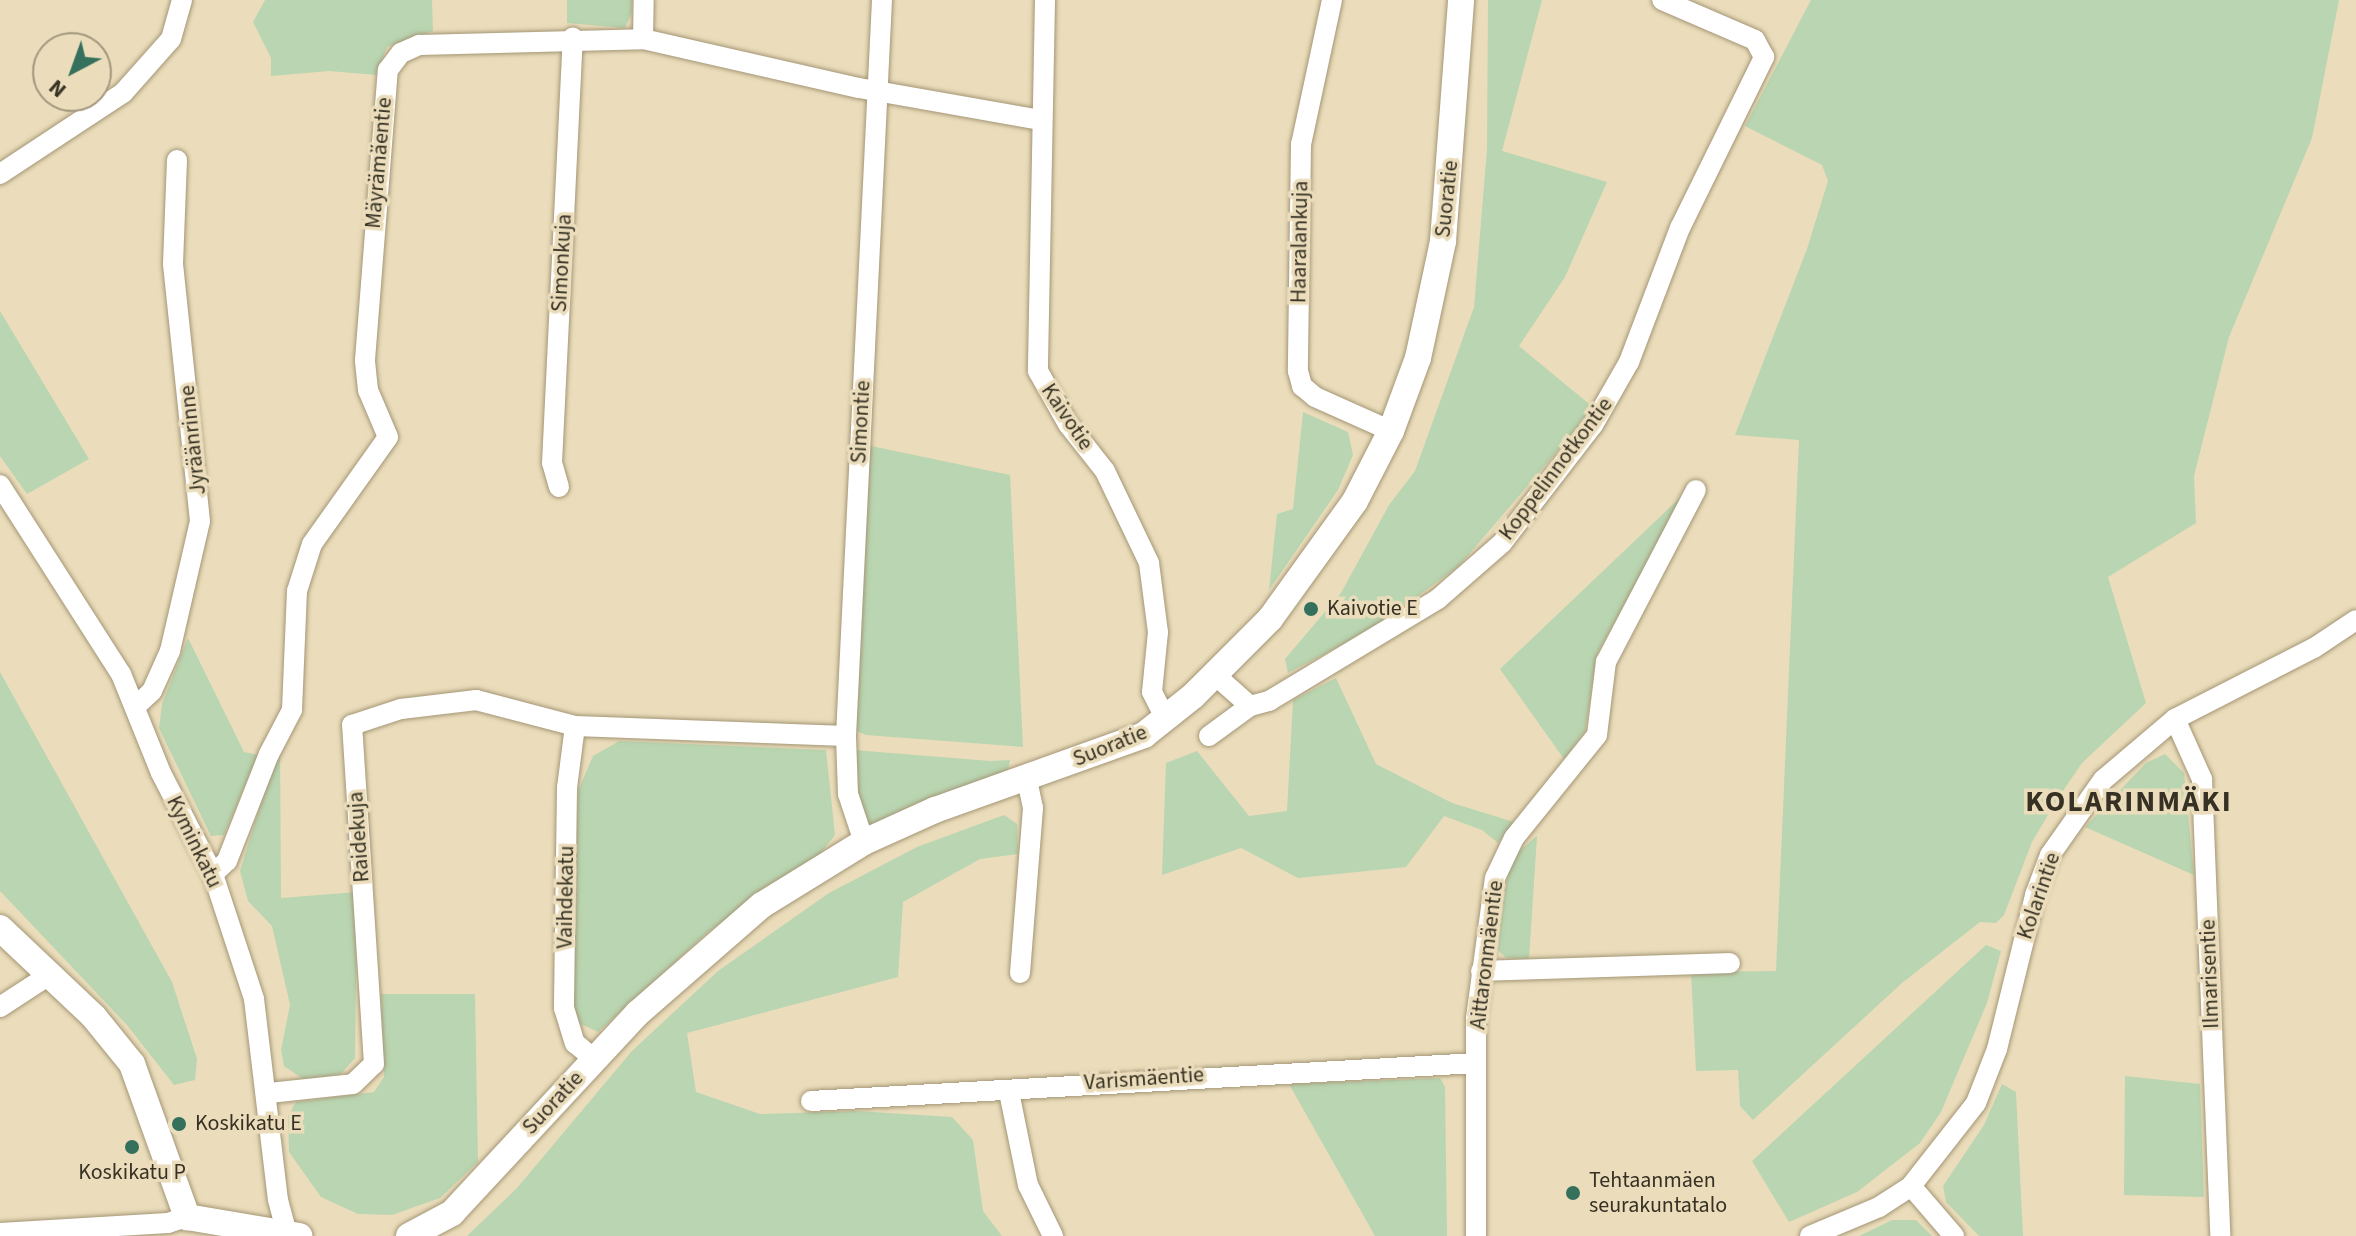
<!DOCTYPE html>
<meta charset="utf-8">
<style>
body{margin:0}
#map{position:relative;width:2356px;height:1236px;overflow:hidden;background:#ebddbb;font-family:"Source Sans 3",sans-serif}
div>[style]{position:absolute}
.green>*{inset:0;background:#b9d5b1}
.roads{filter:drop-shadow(0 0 2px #a49676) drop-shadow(0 0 2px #a49676)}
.minor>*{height:20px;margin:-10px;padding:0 10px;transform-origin:10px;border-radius:10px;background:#fff}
.tertiary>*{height:26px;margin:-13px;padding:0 13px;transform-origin:13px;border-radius:13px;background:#fff}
.dots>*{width:22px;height:22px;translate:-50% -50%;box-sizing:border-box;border:4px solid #ebddbb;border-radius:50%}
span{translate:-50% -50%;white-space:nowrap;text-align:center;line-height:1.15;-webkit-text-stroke:7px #ebddbb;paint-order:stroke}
.street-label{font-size:22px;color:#363124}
.poi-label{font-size:22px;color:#363124}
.left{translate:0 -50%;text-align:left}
.district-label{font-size:30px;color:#363124;font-weight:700;letter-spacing:2px}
.north{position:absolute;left:32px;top:32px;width:80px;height:80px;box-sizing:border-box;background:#ebddbb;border:2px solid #a3987f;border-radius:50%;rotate:221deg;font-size:22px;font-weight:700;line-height:32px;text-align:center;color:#363124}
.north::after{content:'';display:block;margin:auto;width:28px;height:36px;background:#34705b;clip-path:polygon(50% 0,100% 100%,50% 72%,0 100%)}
</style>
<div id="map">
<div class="green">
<div style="clip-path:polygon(265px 0,432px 0,433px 31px,387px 47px,376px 75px,329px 71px,271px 76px,271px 58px,253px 22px)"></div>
<div style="clip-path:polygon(567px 0,632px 0,632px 13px,625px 28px,567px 23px)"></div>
<div style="clip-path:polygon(1488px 0,1542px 0,1502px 151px,1607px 182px,1565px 277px,1519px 346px,1594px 408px,1459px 566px,1374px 628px,1288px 673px,1285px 659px,1341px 593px,1389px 505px,1415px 471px,1474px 307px,1487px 149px)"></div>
<div style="clip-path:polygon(1811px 0,2339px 0,2312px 138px,2229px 337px,2194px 476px,2196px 523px,2108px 577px,2146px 703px,2082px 763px,2058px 798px,2032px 842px,2004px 915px,1996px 923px,1980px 922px,1902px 983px,1753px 1120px,1740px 1106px,1738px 1070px,1696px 1071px,1691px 972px,1776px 971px,1799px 440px,1735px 435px,1807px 249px,1828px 181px,1822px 165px,1745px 126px)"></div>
<div style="clip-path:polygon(0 311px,89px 459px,27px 494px,0 456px)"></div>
<div style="clip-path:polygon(1303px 412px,1348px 432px,1353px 455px,1338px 490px,1269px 590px,1277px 514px,1293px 509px)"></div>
<div style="clip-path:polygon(871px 446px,1010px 475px,1023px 747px,866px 735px,852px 729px)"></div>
<div style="clip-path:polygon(1686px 492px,1597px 654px,1585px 731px,1564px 759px,1500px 669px)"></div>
<div style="clip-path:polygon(188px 638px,244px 752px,258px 755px,224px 835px,211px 836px,159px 728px,162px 704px)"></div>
<div style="clip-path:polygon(0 672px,172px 982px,197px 1059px,195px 1080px,174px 1085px,127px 1025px,0 891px)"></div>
<div style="clip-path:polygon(1336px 678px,1376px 764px,1452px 803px,1514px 822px,1498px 843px,1482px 830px,1444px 816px,1406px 867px,1298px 878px,1241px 848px,1162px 875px,1166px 763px,1197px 751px,1249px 816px,1287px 811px,1293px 700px)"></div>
<div style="clip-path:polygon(280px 741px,281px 898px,357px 892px,355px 1058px,341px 1074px,303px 1079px,284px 1066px,281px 1050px,290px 1005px,272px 926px,248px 901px,240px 871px)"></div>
<div style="clip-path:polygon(619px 741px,826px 750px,835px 835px,820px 854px,708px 932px,598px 1032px,579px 1023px,572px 997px,578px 791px,593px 756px)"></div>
<div style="clip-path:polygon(854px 750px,990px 761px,1010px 760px,1008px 770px,874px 828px,867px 826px,854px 797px)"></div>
<div style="clip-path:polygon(2165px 754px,2184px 773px,2194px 875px,2085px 827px,2146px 763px)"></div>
<div style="clip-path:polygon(1004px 815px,1017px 824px,1018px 854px,980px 859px,903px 902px,898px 977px,687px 1033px,696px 1092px,760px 1114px,856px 1111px,952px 1117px,973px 1140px,983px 1211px,1002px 1236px,467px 1236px,517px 1188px,632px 1051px,718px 971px,829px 893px,917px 847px)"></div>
<div style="clip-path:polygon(1537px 836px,1529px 959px,1506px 958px,1498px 950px,1501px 906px,1513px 856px)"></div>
<div style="clip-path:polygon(1986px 945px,2001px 951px,1987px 1003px,1941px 1112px,1920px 1143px,1857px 1192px,1789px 1222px,1752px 1161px)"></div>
<div style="clip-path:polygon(381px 994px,475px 994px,478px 1162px,440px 1198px,392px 1215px,358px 1214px,321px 1197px,289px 1152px,288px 1116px,296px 1102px,374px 1092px,384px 1077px)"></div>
<div style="clip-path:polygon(2125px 1076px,2200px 1084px,2204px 1197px,2124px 1195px)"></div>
<div style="clip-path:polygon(1440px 1078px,1445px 1087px,1447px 1236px,1375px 1236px,1289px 1084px)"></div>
<div style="clip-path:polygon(2002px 1084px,2016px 1092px,2023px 1236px,1979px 1236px,1946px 1202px,1943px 1186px,1984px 1125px)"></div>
<div style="clip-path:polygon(1892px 1220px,1916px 1220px,1932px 1236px,1859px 1236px)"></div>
</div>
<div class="roads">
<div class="minor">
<div style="left:1045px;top:0;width:371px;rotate:91.1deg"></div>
<div style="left:1038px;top:371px;width:61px;rotate:60.5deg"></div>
<div style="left:1068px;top:424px;width:60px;rotate:51.8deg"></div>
<div style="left:1105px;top:471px;width:102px;rotate:64.4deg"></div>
<div style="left:1149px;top:563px;width:70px;rotate:82.6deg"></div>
<div style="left:1158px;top:632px;width:60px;rotate:95.7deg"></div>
<div style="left:1152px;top:692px;width:31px;rotate:63deg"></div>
<div style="left:1332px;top:0;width:147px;rotate:102.1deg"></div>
<div style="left:1301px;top:144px;width:227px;rotate:90.8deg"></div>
<div style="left:1298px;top:371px;width:16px;rotate:75deg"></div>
<div style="left:1302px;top:386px;width:17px;rotate:40deg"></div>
<div style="left:1315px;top:397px;width:83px;rotate:24.1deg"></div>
<div style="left:643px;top:39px;width:39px;rotate:-89deg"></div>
<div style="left:0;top:174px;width:147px;rotate:-33.4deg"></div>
<div style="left:123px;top:93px;width:72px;rotate:-48.4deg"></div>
<div style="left:171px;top:39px;width:41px;rotate:-74.2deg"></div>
<div style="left:0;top:485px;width:224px;rotate:57.4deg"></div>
<div style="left:121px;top:674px;width:107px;rotate:68deg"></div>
<div style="left:161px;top:773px;width:114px;rotate:62.8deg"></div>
<div style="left:213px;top:874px;width:132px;rotate:71.8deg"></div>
<div style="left:254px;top:999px;width:202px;rotate:83.2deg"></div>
<div style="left:278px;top:1200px;width:35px;rotate:75deg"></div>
<div style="left:559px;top:487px;width:25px;rotate:-106deg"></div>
<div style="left:552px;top:463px;width:426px;rotate:-87.2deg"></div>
<div style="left:1214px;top:674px;width:48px;rotate:41.6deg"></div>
<div style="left:1250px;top:706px;width:20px;rotate:-15deg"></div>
<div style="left:1269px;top:701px;width:197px;rotate:-31.1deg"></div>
<div style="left:1438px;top:599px;width:85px;rotate:-41.2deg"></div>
<div style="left:1502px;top:543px;width:149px;rotate:-52.4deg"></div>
<div style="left:1593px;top:425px;width:73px;rotate:-60.3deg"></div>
<div style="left:1629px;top:362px;width:143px;rotate:-69.2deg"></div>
<div style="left:1680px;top:228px;width:191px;rotate:-63.8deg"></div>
<div style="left:1764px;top:57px;width:19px;rotate:-118deg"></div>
<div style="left:1755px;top:40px;width:101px;rotate:-156.7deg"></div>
<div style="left:136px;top:706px;width:22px;rotate:-43deg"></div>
<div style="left:152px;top:691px;width:44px;rotate:-65.8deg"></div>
<div style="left:170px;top:651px;width:133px;rotate:-77deg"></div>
<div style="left:200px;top:521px;width:258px;rotate:-96deg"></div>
<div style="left:173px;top:264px;width:104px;rotate:-87.8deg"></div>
<div style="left:2175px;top:719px;width:66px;rotate:65.8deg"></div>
<div style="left:2202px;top:779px;width:457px;rotate:87.7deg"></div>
<div style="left:575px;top:726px;width:63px;rotate:97.4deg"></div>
<div style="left:567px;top:788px;width:220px;rotate:90.8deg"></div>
<div style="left:564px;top:1008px;width:37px;rotate:73deg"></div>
<div style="left:575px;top:1043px;width:25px;rotate:40deg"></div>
<div style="left:1209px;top:736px;width:51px;rotate:-36.2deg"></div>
<div style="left:864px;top:842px;width:51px;rotate:-108.4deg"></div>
<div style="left:848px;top:794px;width:58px;rotate:-92deg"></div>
<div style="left:846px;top:736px;width:737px;rotate:-87.2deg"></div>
<div style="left:213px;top:874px;width:19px;rotate:-43deg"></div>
<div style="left:227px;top:861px;width:115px;rotate:-68.6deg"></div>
<div style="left:269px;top:754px;width:50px;rotate:-62.4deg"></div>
<div style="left:292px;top:710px;width:119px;rotate:-87.6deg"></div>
<div style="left:297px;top:591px;width:49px;rotate:-72.3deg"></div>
<div style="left:312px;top:544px;width:131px;rotate:-54.6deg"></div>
<div style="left:388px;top:437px;width:51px;rotate:-113.1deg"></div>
<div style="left:368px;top:390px;width:30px;rotate:-96deg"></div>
<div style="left:365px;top:360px;width:291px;rotate:-85.5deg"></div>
<div style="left:388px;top:70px;width:21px;rotate:-53deg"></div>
<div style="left:401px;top:53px;width:20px;rotate:-24deg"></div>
<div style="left:419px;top:45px;width:224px;rotate:-1.5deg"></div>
<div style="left:643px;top:39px;width:221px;rotate:12.8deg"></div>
<div style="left:859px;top:88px;width:185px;rotate:10deg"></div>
<div style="left:1481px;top:971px;width:249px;rotate:-1.8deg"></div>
<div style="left:1020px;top:973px;width:166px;rotate:-85.5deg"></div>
<div style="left:1033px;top:808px;width:33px;rotate:-102deg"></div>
<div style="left:0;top:1007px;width:59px;rotate:-33.1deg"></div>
<div style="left:1009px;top:1092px;width:95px;rotate:78.5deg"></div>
<div style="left:1028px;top:1185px;width:57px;rotate:63.9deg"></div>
<div style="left:269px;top:1093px;width:84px;rotate:-6.1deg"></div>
<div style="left:353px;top:1084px;width:29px;rotate:-44deg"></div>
<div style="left:374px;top:1064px;width:340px;rotate:-93.7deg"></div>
<div style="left:352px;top:725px;width:52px;rotate:-18.1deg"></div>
<div style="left:401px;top:709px;width:76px;rotate:-6.8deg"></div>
<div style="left:476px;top:700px;width:102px;rotate:14.7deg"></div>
<div style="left:575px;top:726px;width:271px;rotate:2.1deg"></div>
<div style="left:811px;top:1101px;width:666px;rotate:-3.27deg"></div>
<div style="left:1911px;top:1186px;width:66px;rotate:49.3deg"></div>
<div style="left:0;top:1233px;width:168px;rotate:-3.4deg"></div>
<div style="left:168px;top:1223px;width:20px;rotate:-18deg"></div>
<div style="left:1476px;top:1236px;width:218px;rotate:-90deg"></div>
<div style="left:1476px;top:1018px;width:141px;rotate:-82.3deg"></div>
<div style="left:1495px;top:878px;width:44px;rotate:-64.6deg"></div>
<div style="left:1514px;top:838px;width:132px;rotate:-51.1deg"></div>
<div style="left:1597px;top:735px;width:74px;rotate:-83deg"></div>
<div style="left:1606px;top:662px;width:194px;rotate:-62.4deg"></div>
<div style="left:1810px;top:1236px;width:75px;rotate:-22.8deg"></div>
<div style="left:1879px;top:1207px;width:38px;rotate:-33deg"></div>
<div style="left:1911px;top:1186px;width:105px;rotate:-51.9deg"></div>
<div style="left:1976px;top:1103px;width:58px;rotate:-68.7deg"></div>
<div style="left:1997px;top:1049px;width:159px;rotate:-76.1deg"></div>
<div style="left:2035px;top:895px;width:43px;rotate:-69.4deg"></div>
<div style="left:2050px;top:855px;width:92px;rotate:-54.8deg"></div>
<div style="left:2103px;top:780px;width:94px;rotate:-40.3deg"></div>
<div style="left:2175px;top:719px;width:156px;rotate:-27.1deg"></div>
<div style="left:2314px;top:648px;width:50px;rotate:-33.7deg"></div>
</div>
<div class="tertiary">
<div style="left:0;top:928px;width:129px;rotate:43.4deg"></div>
<div style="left:94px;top:1017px;width:60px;rotate:51deg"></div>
<div style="left:132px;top:1064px;width:163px;rotate:70.2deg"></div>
<div style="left:187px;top:1217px;width:114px;rotate:9.6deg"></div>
<div style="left:409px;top:1236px;width:49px;rotate:-28.1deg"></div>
<div style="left:452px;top:1213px;width:273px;rotate:-47.1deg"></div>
<div style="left:638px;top:1013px;width:164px;rotate:-41.1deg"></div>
<div style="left:762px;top:905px;width:120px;rotate:-31.7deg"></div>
<div style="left:864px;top:842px;width:78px;rotate:-24.3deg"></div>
<div style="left:935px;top:810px;width:222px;rotate:-19.7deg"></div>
<div style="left:1144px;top:735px;width:63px;rotate:-38.5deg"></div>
<div style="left:1193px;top:696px;width:109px;rotate:-45deg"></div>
<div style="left:1270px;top:619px;width:145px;rotate:-54.2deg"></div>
<div style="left:1355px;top:501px;width:79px;rotate:-62.8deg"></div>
<div style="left:1391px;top:431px;width:78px;rotate:-69.7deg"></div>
<div style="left:1418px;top:358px;width:120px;rotate:-77.9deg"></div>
<div style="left:1443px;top:241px;width:242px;rotate:-85.7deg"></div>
</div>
</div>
<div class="dots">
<div style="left:1311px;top:609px;background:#34705b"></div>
<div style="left:179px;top:1124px;background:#34705b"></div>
<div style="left:132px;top:1147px;background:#34705b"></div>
<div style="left:1573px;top:1193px;background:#34705b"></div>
</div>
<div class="street-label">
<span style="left:379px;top:163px;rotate:-85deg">Mäyrämäentie</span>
<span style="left:1447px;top:199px;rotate:-84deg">Suoratie</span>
<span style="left:1300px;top:242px;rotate:-89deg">Haaralankuja</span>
<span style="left:562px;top:263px;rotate:-87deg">Simonkuja</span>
<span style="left:1067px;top:417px;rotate:56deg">Kaivotie</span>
<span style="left:861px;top:422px;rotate:-87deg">Simontie</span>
<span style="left:193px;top:440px;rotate:-96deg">Jyräänrinne</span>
<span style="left:1556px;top:469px;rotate:-53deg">Koppelinnotkontie</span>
<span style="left:1110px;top:746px;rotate:-22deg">Suoratie</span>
<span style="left:359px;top:837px;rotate:-94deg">Raidekuja</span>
<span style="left:194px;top:842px;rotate:64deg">Kyminkatu</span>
<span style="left:2039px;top:896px;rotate:-71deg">Kolarintie</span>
<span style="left:566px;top:897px;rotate:-89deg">Vaihdekatu</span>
<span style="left:1487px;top:955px;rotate:-83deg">Aittaronmäentie</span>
<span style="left:2210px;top:974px;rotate:-92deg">Ilmarisentie</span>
<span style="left:1144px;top:1079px;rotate:-4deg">Varismäentie</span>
<span style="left:553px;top:1103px;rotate:-47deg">Suoratie</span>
</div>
<div class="poi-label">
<span class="left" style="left:1327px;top:609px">Kaivotie E</span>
<span class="left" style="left:195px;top:1124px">Koskikatu E</span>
<span style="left:132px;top:1173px">Koskikatu P</span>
<span class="left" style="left:1589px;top:1193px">Tehtaanmäen<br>seurakuntatalo</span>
</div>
<div class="district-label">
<span style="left:2129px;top:802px">KOLARINMÄKI</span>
</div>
<div class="north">N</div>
</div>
